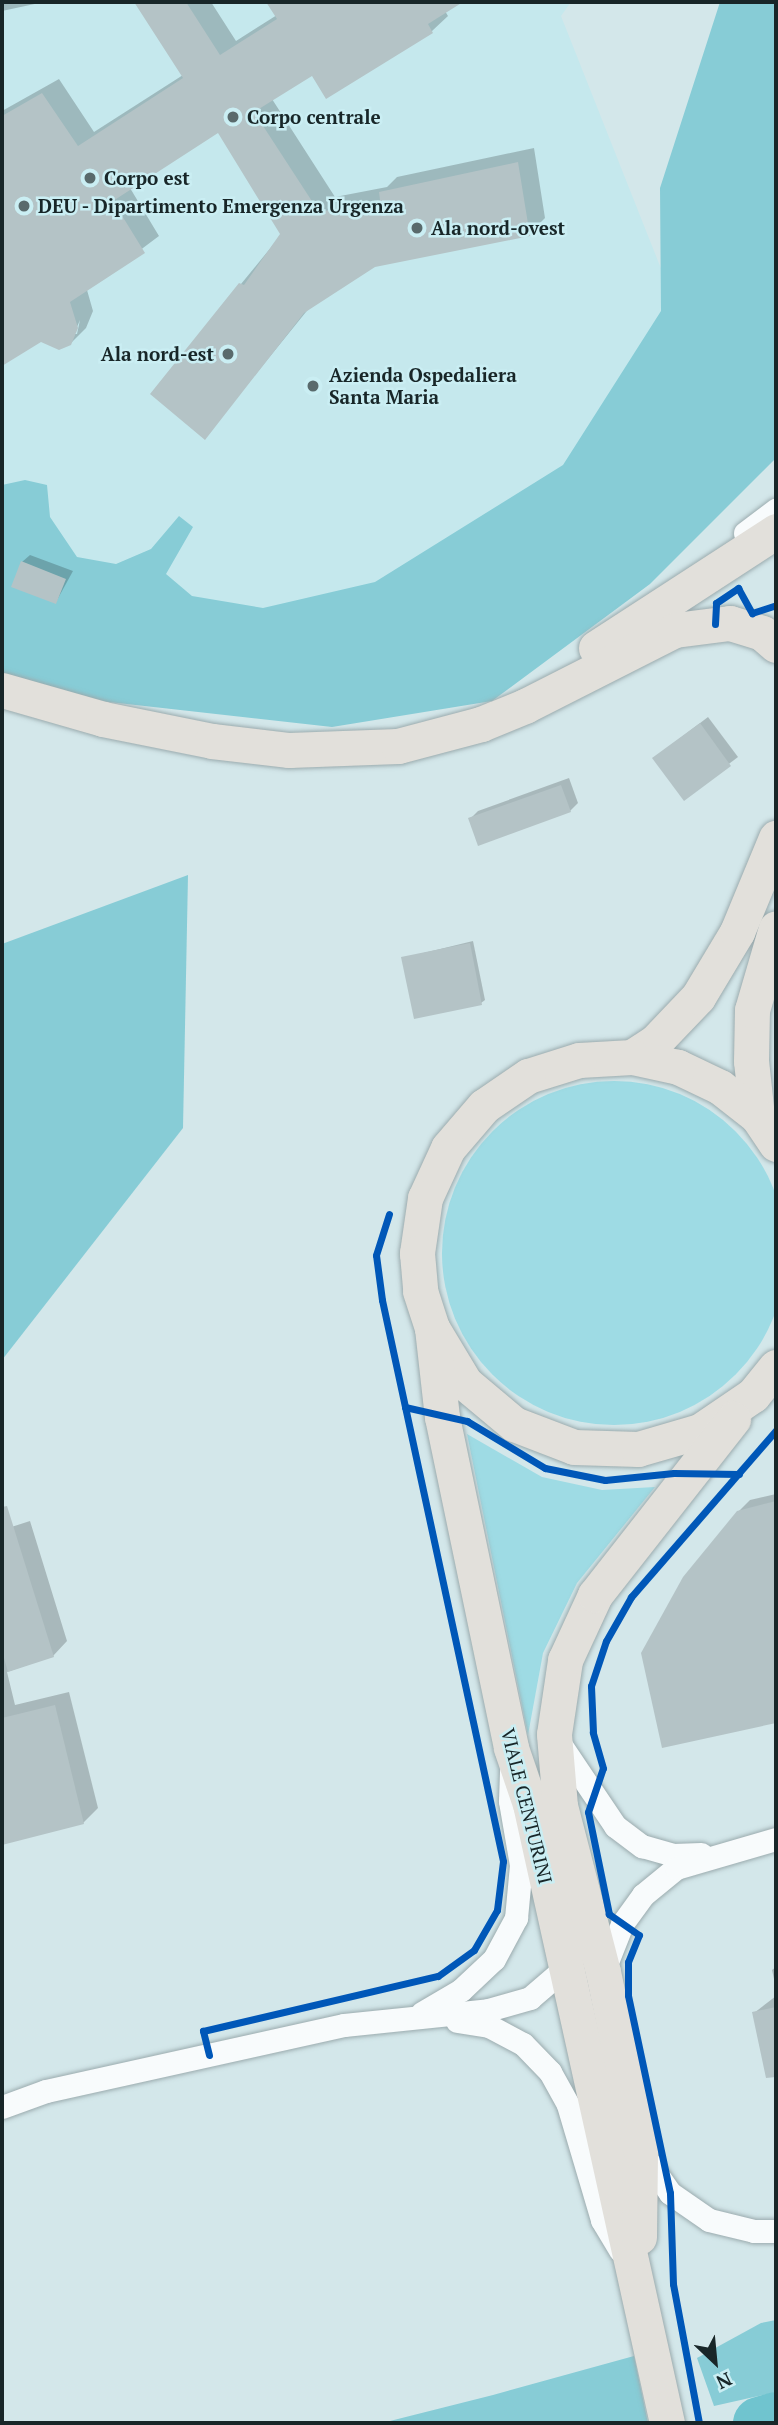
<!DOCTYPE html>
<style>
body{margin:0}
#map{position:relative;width:778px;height:2425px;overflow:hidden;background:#d3e7ea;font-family:"PT Serif",serif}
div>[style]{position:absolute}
.built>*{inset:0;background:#c5e8ed}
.green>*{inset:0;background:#9edbe4}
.round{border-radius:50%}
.forest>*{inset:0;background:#87ccd6}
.shadow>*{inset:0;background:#0003}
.river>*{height:52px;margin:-26px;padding:0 26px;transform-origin:26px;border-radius:26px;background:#70c4cf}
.building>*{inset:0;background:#b4c3c6}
.roads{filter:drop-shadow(0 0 2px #9babae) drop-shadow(0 0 2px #9babae)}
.minor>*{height:23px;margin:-11.5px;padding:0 11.5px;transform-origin:11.5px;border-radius:11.5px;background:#f8fbfc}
.primary>*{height:35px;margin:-17.5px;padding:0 17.5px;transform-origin:17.5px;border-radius:17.5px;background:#e2e0db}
.cycleway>*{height:7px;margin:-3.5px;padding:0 3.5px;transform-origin:3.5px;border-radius:3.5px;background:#0057b8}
.dots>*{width:19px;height:19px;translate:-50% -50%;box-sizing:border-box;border:4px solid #caeef3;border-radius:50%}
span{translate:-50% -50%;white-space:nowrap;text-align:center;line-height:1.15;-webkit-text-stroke:5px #caeef3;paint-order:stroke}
.poi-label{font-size:19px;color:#182628;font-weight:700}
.left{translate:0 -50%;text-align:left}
.right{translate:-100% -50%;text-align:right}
.street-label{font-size:19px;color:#182628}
.frame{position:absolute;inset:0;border:4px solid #182628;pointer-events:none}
.north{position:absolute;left:680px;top:2327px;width:70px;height:70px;-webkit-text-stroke:5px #caeef3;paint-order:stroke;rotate:154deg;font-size:19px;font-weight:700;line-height:28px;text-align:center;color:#182628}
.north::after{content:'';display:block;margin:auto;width:24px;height:32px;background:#182628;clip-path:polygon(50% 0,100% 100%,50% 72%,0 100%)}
</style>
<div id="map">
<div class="built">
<div style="clip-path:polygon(2px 2px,571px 2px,561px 16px,675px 304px,574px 468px,327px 622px,127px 604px,2px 529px)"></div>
</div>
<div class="green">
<div class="round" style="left:442px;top:1081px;width:344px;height:344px"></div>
<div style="clip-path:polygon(467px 1434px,542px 1477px,602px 1490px,655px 1487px,577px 1583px,543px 1653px,528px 1735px)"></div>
</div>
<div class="forest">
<div style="clip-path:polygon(720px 2px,776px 2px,776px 458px,650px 584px,492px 701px,332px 727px,2px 690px,2px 485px,25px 480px,47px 485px,50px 517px,77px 557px,116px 564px,151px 549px,179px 516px,193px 527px,166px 574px,192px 596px,263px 608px,375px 582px,563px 465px,661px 311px,660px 188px)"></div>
<div style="clip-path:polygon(188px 875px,183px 1128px,2px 1360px,2px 944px)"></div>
<div style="clip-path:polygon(776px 2320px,776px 2392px,714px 2406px,697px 2358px,761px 2323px)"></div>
<div style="clip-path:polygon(634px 2356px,648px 2423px,382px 2423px,493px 2395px)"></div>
</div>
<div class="shadow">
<div style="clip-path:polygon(2px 2px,44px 2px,2px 11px)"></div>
<div style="clip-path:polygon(evenodd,136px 2px,211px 2px,236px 41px,277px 15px,268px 2px,460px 2px,445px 11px,448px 16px,432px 31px,327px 96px,313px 73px,272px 99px,335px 197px,387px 187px,397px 177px,534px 148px,545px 218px,529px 234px,375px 265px,310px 307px,205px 437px,241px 284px,282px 234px,219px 131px,130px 188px,159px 236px,87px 290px,93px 311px,86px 328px,70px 344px,40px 340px,2px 364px,2px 111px,59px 79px,94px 132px,183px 75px,136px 2px,80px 320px,77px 334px,74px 334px,80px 320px)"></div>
<div style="clip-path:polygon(30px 555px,73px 571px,56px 602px,22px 562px)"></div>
<div style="clip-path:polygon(708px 717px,738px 757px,684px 798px,654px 758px)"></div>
<div style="clip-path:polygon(569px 778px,578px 803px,570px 811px,470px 819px,478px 811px)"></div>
<div style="clip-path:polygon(473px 941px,485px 1000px,481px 1003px,403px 958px)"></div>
<div style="clip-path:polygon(776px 1494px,776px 1721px,664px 1746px,738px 1512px,750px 1500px)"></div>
<div style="clip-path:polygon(30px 1521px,67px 1641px,53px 1656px,7px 1672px,15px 1705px,69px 1692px,98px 1808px,83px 1823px,2px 1843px,2px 1530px)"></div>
<div style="clip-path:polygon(776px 1967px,776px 1988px,772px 1970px)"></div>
<div style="clip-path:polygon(776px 1996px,776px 2053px,763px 2056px,754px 2013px)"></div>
</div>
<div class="river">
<div style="left:759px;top:2423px;width:18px;rotate:-16deg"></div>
</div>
<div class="building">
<div style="clip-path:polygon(134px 2px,186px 2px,220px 55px,277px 19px,266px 2px,463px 2px,428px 24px,433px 33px,326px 99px,312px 76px,254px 112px,319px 212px,380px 200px,379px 192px,518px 162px,530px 236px,375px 267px,304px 313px,205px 440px,150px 394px,239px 283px,244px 285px,280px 234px,218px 133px,113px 201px,145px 253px,70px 302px,78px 328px,71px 345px,59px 350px,41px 342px,2px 366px,2px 116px,42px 93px,78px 146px,183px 78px)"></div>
<div style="clip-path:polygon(21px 561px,66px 579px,56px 604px,11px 587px)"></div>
<div style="clip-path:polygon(700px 723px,731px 766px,684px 801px,652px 758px)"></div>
<div style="clip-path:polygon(561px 785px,571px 812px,478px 846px,468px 818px)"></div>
<div style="clip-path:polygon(470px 943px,482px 1005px,414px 1019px,401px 957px)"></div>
<div style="clip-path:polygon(776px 1501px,776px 1723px,662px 1748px,641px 1653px,683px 1577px,737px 1511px)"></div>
<div style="clip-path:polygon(7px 1506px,54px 1657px,8px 1672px,2px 1651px,2px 1507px)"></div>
<div style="clip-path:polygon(55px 1705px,84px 1824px,2px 1845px,2px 1718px)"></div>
<div style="clip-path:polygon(776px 2007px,776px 2077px,766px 2078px,752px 2012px)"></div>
</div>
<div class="roads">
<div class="minor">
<div style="left:745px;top:533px;width:39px;rotate:-37deg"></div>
<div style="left:560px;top:1744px;width:99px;rotate:56.1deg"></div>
<div style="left:615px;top:1826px;width:34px;rotate:37deg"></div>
<div style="left:642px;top:1846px;width:32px;rotate:16deg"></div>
<div style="left:673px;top:1855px;width:28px;rotate:-2deg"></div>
<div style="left:603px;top:1972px;width:52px;rotate:-68.4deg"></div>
<div style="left:622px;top:1924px;width:36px;rotate:-54deg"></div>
<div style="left:643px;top:1895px;width:43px;rotate:-39.3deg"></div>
<div style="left:676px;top:1868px;width:104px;rotate:-16.2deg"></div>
<div style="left:422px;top:2013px;width:45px;rotate:-30.5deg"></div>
<div style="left:461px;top:1990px;width:45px;rotate:-43.2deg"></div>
<div style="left:494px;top:1959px;width:47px;rotate:-61.8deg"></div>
<div style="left:516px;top:1918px;width:53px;rotate:-84.6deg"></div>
<div style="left:521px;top:1865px;width:65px;rotate:-99.8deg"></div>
<div style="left:510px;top:1801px;width:33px;rotate:-88deg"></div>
<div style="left:457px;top:2021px;width:32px;rotate:9deg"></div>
<div style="left:489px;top:2026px;width:38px;rotate:28deg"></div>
<div style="left:523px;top:2044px;width:39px;rotate:46deg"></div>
<div style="left:550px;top:2072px;width:38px;rotate:61deg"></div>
<div style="left:568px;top:2105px;width:120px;rotate:73.5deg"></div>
<div style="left:602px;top:2220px;width:35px;rotate:59deg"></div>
<div style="left:2px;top:2107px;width:47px;rotate:-20deg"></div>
<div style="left:46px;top:2091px;width:305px;rotate:-12.5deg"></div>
<div style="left:344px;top:2025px;width:145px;rotate:-5.9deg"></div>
<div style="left:488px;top:2010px;width:44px;rotate:-15.9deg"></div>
<div style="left:530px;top:1998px;width:46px;rotate:-40.6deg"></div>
<div style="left:565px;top:1968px;width:10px;rotate:-73deg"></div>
<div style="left:640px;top:2150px;width:52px;rotate:55.1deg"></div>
<div style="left:670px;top:2193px;width:47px;rotate:34.7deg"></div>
<div style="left:709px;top:2220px;width:46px;rotate:13.7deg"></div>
<div style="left:754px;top:2231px;width:22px"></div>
</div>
<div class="primary">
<div style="left:596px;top:648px;width:215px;rotate:-33deg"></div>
<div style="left:2px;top:690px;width:105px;rotate:16deg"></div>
<div style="left:103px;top:719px;width:111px;rotate:11.4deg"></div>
<div style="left:212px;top:741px;width:78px;rotate:6.7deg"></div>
<div style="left:289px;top:750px;width:109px;rotate:-2.1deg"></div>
<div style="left:398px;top:746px;width:86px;rotate:-14.8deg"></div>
<div style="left:481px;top:724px;width:48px;rotate:-22.2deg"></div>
<div style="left:525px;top:706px;width:168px;rotate:-26.9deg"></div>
<div style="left:675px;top:630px;width:55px;rotate:-7.3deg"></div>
<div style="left:730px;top:623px;width:34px;rotate:17deg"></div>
<div style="left:762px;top:633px;width:18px;rotate:41deg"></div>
<div style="left:632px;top:1057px;width:27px;rotate:-33deg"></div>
<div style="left:655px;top:1042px;width:62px;rotate:-46.3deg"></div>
<div style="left:698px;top:997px;width:76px;rotate:-59deg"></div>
<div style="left:737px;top:932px;width:102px;rotate:-67.5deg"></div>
<div style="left:757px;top:1116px;width:55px;rotate:-96.2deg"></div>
<div style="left:751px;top:1061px;width:51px;rotate:-88.9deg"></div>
<div style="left:752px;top:1010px;width:85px;rotate:-73.7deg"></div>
<div style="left:776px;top:1144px;width:34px;rotate:-124deg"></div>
<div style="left:757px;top:1116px;width:47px;rotate:-141.9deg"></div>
<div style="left:720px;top:1087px;width:47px;rotate:-154.5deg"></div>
<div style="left:678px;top:1067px;width:47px;rotate:-167.7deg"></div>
<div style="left:632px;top:1057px;width:53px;rotate:176.8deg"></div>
<div style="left:579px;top:1060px;width:53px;rotate:162.6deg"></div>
<div style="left:528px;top:1076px;width:53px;rotate:145.7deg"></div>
<div style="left:484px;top:1106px;width:55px;rotate:130.6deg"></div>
<div style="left:448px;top:1148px;width:55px;rotate:114.7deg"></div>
<div style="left:425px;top:1198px;width:56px;rotate:98.3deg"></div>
<div style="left:417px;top:1253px;width:38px;rotate:85deg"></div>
<div style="left:420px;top:1291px;width:39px;rotate:72deg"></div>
<div style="left:432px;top:1328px;width:64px;rotate:59deg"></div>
<div style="left:465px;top:1383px;width:64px;rotate:39.9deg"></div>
<div style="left:514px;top:1424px;width:64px;rotate:21deg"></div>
<div style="left:574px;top:1447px;width:64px;rotate:1.8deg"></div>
<div style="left:638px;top:1449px;width:65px;rotate:-16.2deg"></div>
<div style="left:700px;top:1431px;width:64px;rotate:-34.2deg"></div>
<div style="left:753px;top:1395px;width:36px;rotate:-51deg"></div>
<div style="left:432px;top:1328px;width:90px;rotate:83.6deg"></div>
<div style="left:442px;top:1417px;width:338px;rotate:78.2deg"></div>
<div style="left:511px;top:1748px;width:59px;rotate:71.3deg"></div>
<div style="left:530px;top:1804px;width:634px;rotate:77.52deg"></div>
<div style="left:639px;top:2237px;width:88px;rotate:-89.3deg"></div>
<div style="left:640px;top:2149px;width:181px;rotate:-101.8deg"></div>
<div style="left:603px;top:1972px;width:171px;rotate:-104.5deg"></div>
<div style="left:560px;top:1806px;width:72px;rotate:-94.8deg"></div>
<div style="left:554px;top:1734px;width:75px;rotate:-81.5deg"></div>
<div style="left:565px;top:1660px;width:72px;rotate:-65.2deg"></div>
<div style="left:595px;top:1595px;width:224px;rotate:-51.9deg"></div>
</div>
</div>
<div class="cycleway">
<div style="left:715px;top:624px;width:21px;rotate:-87deg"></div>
<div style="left:716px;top:603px;width:27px;rotate:-34deg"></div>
<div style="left:738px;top:588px;width:29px;rotate:61deg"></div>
<div style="left:752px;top:613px;width:25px;rotate:-18deg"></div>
<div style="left:405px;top:1407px;width:64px;rotate:12.7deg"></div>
<div style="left:467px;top:1421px;width:91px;rotate:31.1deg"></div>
<div style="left:545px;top:1468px;width:61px;rotate:11.3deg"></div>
<div style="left:605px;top:1480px;width:69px;rotate:-5.8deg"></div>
<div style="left:674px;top:1473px;width:65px;rotate:0.9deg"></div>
<div style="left:209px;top:2055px;width:25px;rotate:-104deg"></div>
<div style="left:203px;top:2031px;width:241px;rotate:-13.2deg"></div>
<div style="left:438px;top:1976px;width:44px;rotate:-35.8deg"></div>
<div style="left:474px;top:1950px;width:46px;rotate:-60.1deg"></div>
<div style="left:497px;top:1910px;width:49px;rotate:-83deg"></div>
<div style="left:503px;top:1861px;width:574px;rotate:-102.17deg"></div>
<div style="left:382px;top:1300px;width:45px;rotate:-97.6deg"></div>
<div style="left:376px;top:1255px;width:43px;rotate:-72.4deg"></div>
<div style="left:699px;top:2423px;width:141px;rotate:-100.6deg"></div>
<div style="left:673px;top:2284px;width:91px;rotate:-91.9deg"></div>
<div style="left:670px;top:2193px;width:202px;rotate:-102deg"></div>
<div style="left:628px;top:1995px;width:33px;rotate:-90deg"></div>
<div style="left:628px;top:1962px;width:29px;rotate:-68deg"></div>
<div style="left:639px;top:1935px;width:37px;rotate:-145deg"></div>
<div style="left:609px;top:1914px;width:104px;rotate:-101.6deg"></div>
<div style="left:588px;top:1812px;width:46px;rotate:-71.2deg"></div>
<div style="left:603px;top:1768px;width:37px;rotate:-106deg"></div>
<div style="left:593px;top:1732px;width:46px;rotate:-92.5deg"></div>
<div style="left:591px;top:1686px;width:47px;rotate:-71.6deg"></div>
<div style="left:606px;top:1641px;width:51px;rotate:-60.4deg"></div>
<div style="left:631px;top:1597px;width:221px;rotate:-49deg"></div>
</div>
<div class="dots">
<div style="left:233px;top:117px;background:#596a6c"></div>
<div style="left:90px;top:178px;background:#596a6c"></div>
<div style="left:24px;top:206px;background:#596a6c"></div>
<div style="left:417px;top:228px;background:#596a6c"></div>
<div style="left:228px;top:354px;background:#596a6c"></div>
<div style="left:313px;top:386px;background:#596a6c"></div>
</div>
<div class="poi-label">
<span class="left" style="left:247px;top:117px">Corpo centrale</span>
<span class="left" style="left:104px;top:178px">Corpo est</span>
<span class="left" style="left:38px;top:206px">DEU - Dipartimento Emergenza Urgenza</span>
<span class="left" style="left:431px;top:228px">Ala nord-ovest</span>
<span class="right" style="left:214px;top:354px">Ala nord-est</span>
<span class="left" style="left:329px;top:386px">Azienda Ospedaliera<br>Santa Maria</span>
</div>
<div class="street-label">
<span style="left:527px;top:1806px;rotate:76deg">VIALE CENTURINI</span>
</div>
<div class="frame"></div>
<div class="north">N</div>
</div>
